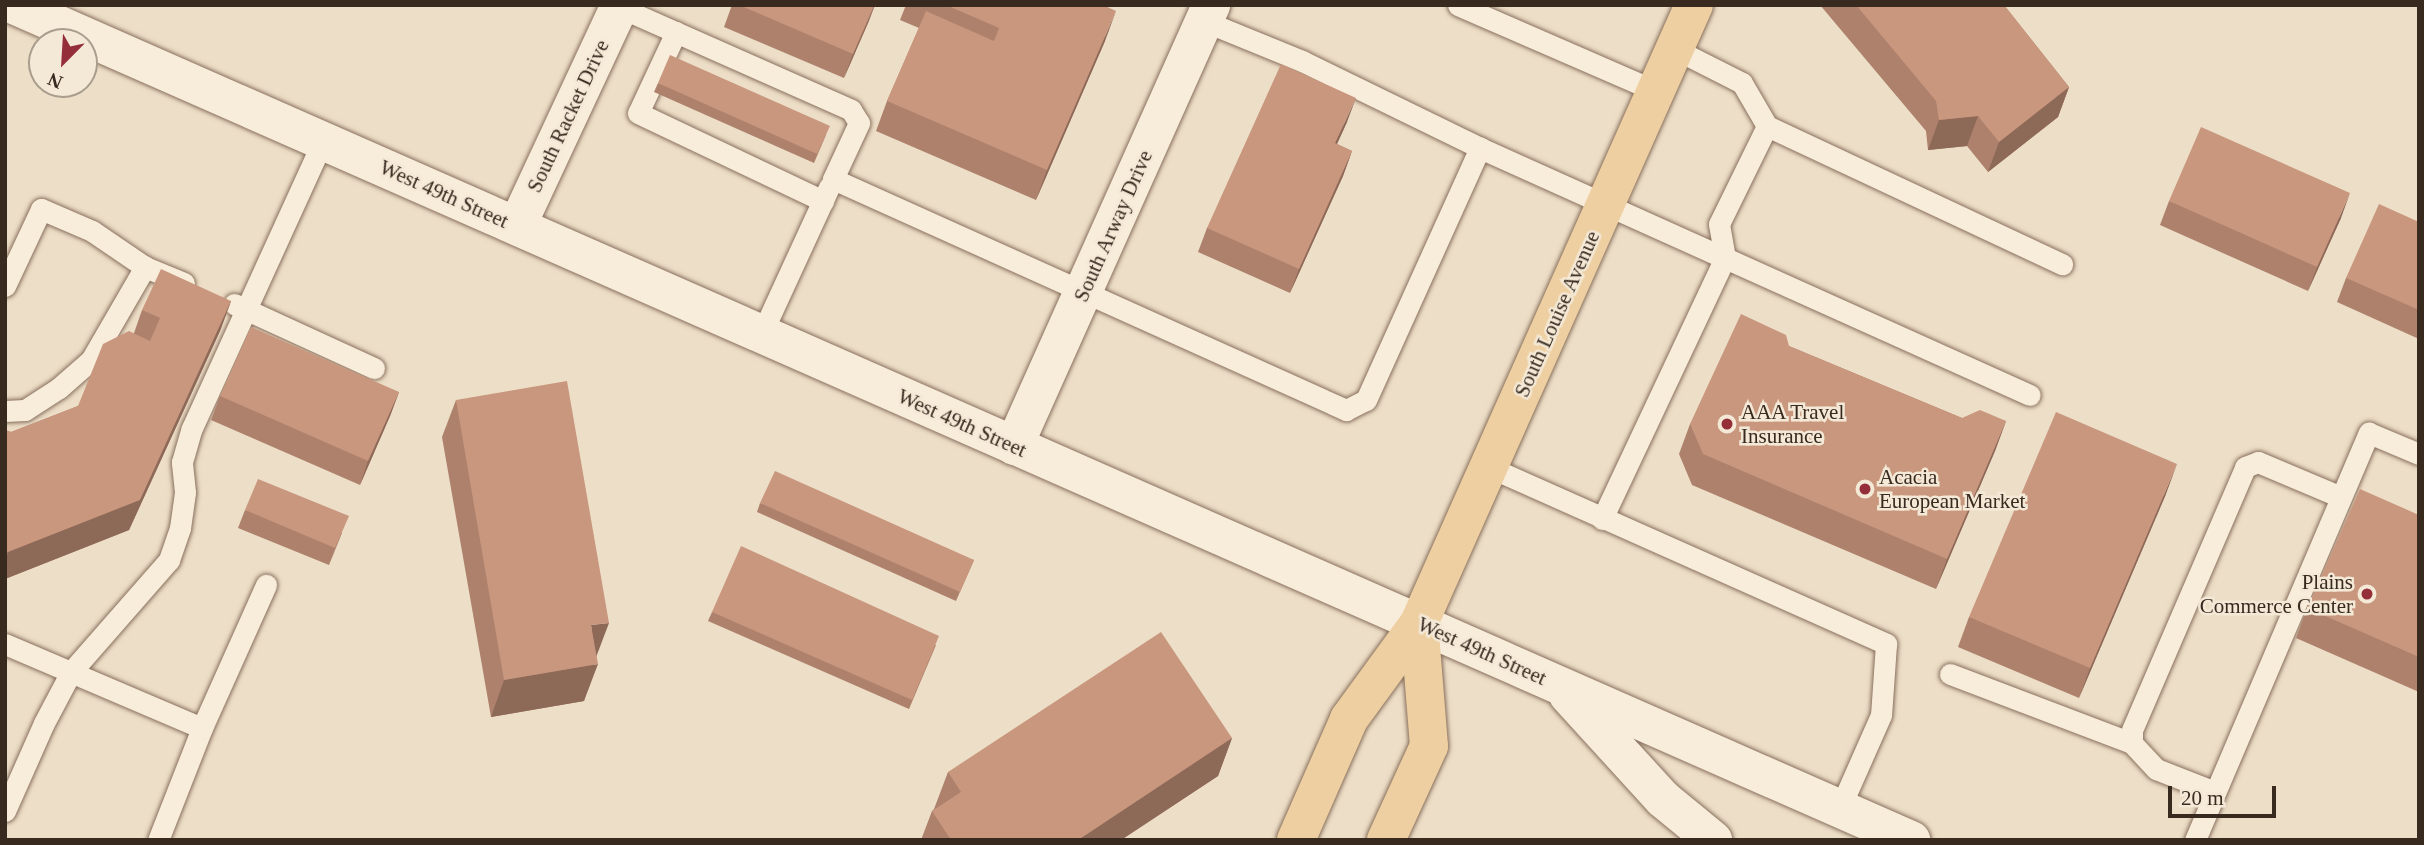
<!DOCTYPE html>
<style>
body{margin:0}
#map{position:relative;width:2424px;height:845px;overflow:hidden;background:#eddec7;font-family:Georgia,serif}
div>[style]{position:absolute}
.roads{filter:drop-shadow(0 0 2px #88705d) drop-shadow(0 0 2px #88705d)}
.service>*{height:21px;margin:-10.5px;padding:0 10.5px;transform-origin:10.5px;border-radius:10.5px;background:#f8ecda}
.minor>*{height:38px;margin:-19px;padding:0 19px;transform-origin:19px;border-radius:19px;background:#f8ecda}
.secondary>*{height:38px;margin:-19px;padding:0 19px;transform-origin:19px;border-radius:19px;background:#f8ecda}
.primary>*{height:38px;margin:-19px;padding:0 19px;transform-origin:19px;border-radius:19px;background:#eecfa1}
.wall>*{inset:0;background:#ad816c}
.shaded-wall>*{inset:0;background:#8d6958}
.building>*{inset:0;background:#c9967e}
.dots>*{width:19px;height:19px;translate:-50% -50%;box-sizing:border-box;border:4px solid #f4e9d6;border-radius:50%}
span{translate:-50% -50%;white-space:nowrap;text-align:center;line-height:1.15;-webkit-text-stroke:5px #f4e9d6;paint-order:stroke}
.street-label{font-size:21px;color:#392a20}
.poi-label{font-size:21px;color:#392a20}
.left{translate:0 -50%;text-align:left}
.right{translate:-100% -50%;text-align:right}
.frame{position:absolute;inset:0;border:7px solid #392a20;pointer-events:none}
.north{position:absolute;left:28px;top:28px;width:70px;height:70px;box-sizing:border-box;background:#f4e9d6;border:2px solid #a99d8d;border-radius:50%;rotate:204deg;font-size:19px;font-weight:700;line-height:28px;text-align:center;color:#392a20}
.north::after{content:'';display:block;margin:auto;width:24px;height:32px;background:#942f39;clip-path:polygon(50% 0,100% 100%,50% 72%,0 100%)}
.scale{position:absolute;left:2168px;top:786px;width:108px;height:32px;box-sizing:border-box;border:4px solid #392a20;border-top:0;padding-left:9px;font-size:21px;line-height:24px;white-space:nowrap;color:#392a20;-webkit-text-stroke:5px #f4e9d6;paint-order:stroke}
</style>
<div id="map">
<div class="roads">
<div class="service">
<div style="left:1458px;top:5px;width:216px;rotate:23.5deg"></div>
<div style="left:619px;top:7px;width:254px;rotate:23.9deg"></div>
<div style="left:851px;top:110px;width:15px;rotate:58deg"></div>
<div style="left:859px;top:123px;width:62px;rotate:114.9deg"></div>
<div style="left:833px;top:179px;width:563px;rotate:24.24deg"></div>
<div style="left:1346px;top:410px;width:22px;rotate:-27deg"></div>
<div style="left:1366px;top:400px;width:277px;rotate:-65.7deg"></div>
<div style="left:1480px;top:148px;width:269px;rotate:24.2deg"></div>
<div style="left:1204px;top:21px;width:106px;rotate:22.2deg"></div>
<div style="left:1302px;top:61px;width:198px;rotate:26deg"></div>
<div style="left:676px;top:32px;width:89px;rotate:115.1deg"></div>
<div style="left:638px;top:113px;width:205px;rotate:25.4deg"></div>
<div style="left:1675px;top:49px;width:75px;rotate:26.9deg"></div>
<div style="left:1742px;top:83px;width:50px;rotate:59.8deg"></div>
<div style="left:1767px;top:126px;width:109px;rotate:116.1deg"></div>
<div style="left:1719px;top:224px;width:35px;rotate:80deg"></div>
<div style="left:1767px;top:126px;width:326px;rotate:25.1deg"></div>
<div style="left:5px;top:286px;width:85px;rotate:-64.9deg"></div>
<div style="left:41px;top:209px;width:56px;rotate:23.3deg"></div>
<div style="left:92px;top:231px;width:64px;rotate:34.2deg"></div>
<div style="left:234px;top:304px;width:154px;rotate:24.6deg"></div>
<div style="left:761px;top:335px;width:163px;rotate:-65.3deg"></div>
<div style="left:5px;top:411px;width:20px;rotate:-3deg"></div>
<div style="left:25px;top:410px;width:40px;rotate:-32.9deg"></div>
<div style="left:59px;top:388px;width:43px;rotate:-41.2deg"></div>
<div style="left:91px;top:360px;width:108px;rotate:-59.9deg"></div>
<div style="left:145px;top:267px;width:42px;rotate:22.3deg"></div>
<div style="left:1489px;top:467px;width:435px;rotate:24deg"></div>
<div style="left:1886px;top:644px;width:71px;rotate:94deg"></div>
<div style="left:1881px;top:715px;width:102px;rotate:113.8deg"></div>
<div style="left:1602px;top:519px;width:289px;rotate:-64.8deg"></div>
<div style="left:1725px;top:258px;width:334px;rotate:24.2deg"></div>
<div style="left:5px;top:644px;width:214px;rotate:23.1deg"></div>
<div style="left:202px;top:728px;width:120px;rotate:111.4deg"></div>
<div style="left:1950px;top:674px;width:195px;rotate:20.8deg"></div>
<div style="left:202px;top:728px;width:157px;rotate:-65.9deg"></div>
<div style="left:2215px;top:792px;width:63px;rotate:-158.7deg"></div>
<div style="left:2156px;top:769px;width:35px;rotate:-133deg"></div>
<div style="left:2132px;top:743px;width:13px;rotate:-90deg"></div>
<div style="left:2132px;top:730px;width:286px;rotate:-66.7deg"></div>
<div style="left:2245px;top:467px;width:14px;rotate:-21deg"></div>
<div style="left:2258px;top:462px;width:90px;rotate:22.9deg"></div>
<div style="left:5px;top:811px;width:96px;rotate:-66.1deg"></div>
<div style="left:44px;top:723px;width:58px;rotate:-62.1deg"></div>
<div style="left:71px;top:672px;width:149px;rotate:-48.8deg"></div>
<div style="left:169px;top:560px;width:34px;rotate:-71deg"></div>
<div style="left:180px;top:528px;width:36px;rotate:-82deg"></div>
<div style="left:185px;top:492px;width:30px;rotate:-96deg"></div>
<div style="left:182px;top:462px;width:35px;rotate:-74deg"></div>
<div style="left:192px;top:428px;width:315px;rotate:-65.5deg"></div>
<div style="left:2195px;top:840px;width:443px;rotate:-66.9deg"></div>
<div style="left:2369px;top:433px;width:54px;rotate:22.8deg"></div>
</div>
<div class="minor">
<div style="left:517px;top:226px;width:244px;rotate:-65deg"></div>
<div style="left:1014px;top:446px;width:483px;rotate:-65.9deg"></div>
</div>
<div class="secondary">
<div style="left:14px;top:5px;width:2073px;rotate:23.76deg"></div>
<div style="left:1568px;top:695px;width:141px;rotate:47.6deg"></div>
<div style="left:1663px;top:799px;width:65px;rotate:39.4deg"></div>
</div>
<div class="primary">
<div style="left:1296px;top:840px;width:132px;rotate:-66.3deg"></div>
<div style="left:1349px;top:719px;width:119px;rotate:-53.9deg"></div>
<div style="left:1419px;top:623px;width:676px;rotate:-66.01deg"></div>
<div style="left:1386px;top:840px;width:103px;rotate:-65.4deg"></div>
<div style="left:1429px;top:746px;width:123px;rotate:-94.6deg"></div>
</div>
</div>
<div class="wall">
<div style="clip-path:polygon(732px 5px,875px 5px,868px 23px,844px 78px,724px 27px)"></div>
<div style="clip-path:polygon(906px 5px,1103px 5px,1105px 41px,1036px 200px,876px 131px,887px 101px,919px 28px,900px 20px)"></div>
<div style="clip-path:polygon(1820px 5px,2004px 5px,2069px 87px,2058px 117px,1988px 172px,1967px 146px,1928px 150px,1926px 131px)"></div>
<div style="clip-path:polygon(658px 83px,826px 135px,814px 163px,654px 92px)"></div>
<div style="clip-path:polygon(1347px 122px,1337px 144px,1352px 151px,1343px 176px,1290px 293px,1198px 252px,1207px 228px)"></div>
<div style="clip-path:polygon(2169px 201px,2341px 218px,2308px 291px,2160px 225px)"></div>
<div style="clip-path:polygon(2419px 222px,2419px 339px,2337px 302px,2346px 278px)"></div>
<div style="clip-path:polygon(231px 301px,220px 331px,129px 530px,5px 579px,5px 430px,11px 432px,78px 406px,134px 333px,142px 310px)"></div>
<div style="clip-path:polygon(1789px 346px,1962px 418px,2006px 421px,1995px 451px,1936px 589px,1692px 485px,1679px 454px,1690px 424px)"></div>
<div style="clip-path:polygon(399px 392px,390px 416px,360px 485px,211px 420px,220px 396px)"></div>
<div style="clip-path:polygon(456px 400px,596px 657px,584px 701px,491px 717px,442px 437px)"></div>
<div style="clip-path:polygon(2166px 494px,2079px 698px,1958px 647px,1969px 617px)"></div>
<div style="clip-path:polygon(760px 503px,974px 560px,956px 601px,757px 512px)"></div>
<div style="clip-path:polygon(245px 510px,342px 533px,329px 565px,238px 528px)"></div>
<div style="clip-path:polygon(2419px 515px,2419px 692px,2296px 638px,2307px 608px)"></div>
<div style="clip-path:polygon(712px 612px,936px 645px,909px 709px,708px 621px)"></div>
<div style="clip-path:polygon(1232px 738px,1218px 776px,1121px 840px,921px 840px,932px 811px,934px 809px,948px 772px)"></div>
</div>
<div class="shaded-wall">
<div style="clip-path:polygon(875px 5px,868px 23px,844px 78px,853px 54px)"></div>
<div style="clip-path:polygon(1116px 11px,1105px 41px,1036px 200px,1047px 170px)"></div>
<div style="clip-path:polygon(2069px 87px,2058px 117px,1988px 172px,1999px 142px)"></div>
<div style="clip-path:polygon(1356px 98px,1347px 122px,1326px 168px,1335px 143px)"></div>
<div style="clip-path:polygon(1978px 116px,1967px 146px,1928px 150px,1939px 120px)"></div>
<div style="clip-path:polygon(1352px 151px,1343px 176px,1290px 293px,1299px 269px)"></div>
<div style="clip-path:polygon(2350px 193px,2341px 218px,2308px 291px,2317px 267px)"></div>
<div style="clip-path:polygon(231px 301px,220px 331px,129px 530px,5px 579px,5px 561px,8px 552px)"></div>
<div style="clip-path:polygon(399px 392px,390px 416px,360px 485px,368px 461px)"></div>
<div style="clip-path:polygon(2006px 421px,1995px 451px,1936px 589px,1947px 559px)"></div>
<div style="clip-path:polygon(2177px 464px,2166px 494px,2079px 698px,2090px 668px)"></div>
<div style="clip-path:polygon(609px 623px,595px 660px,591px 625px)"></div>
<div style="clip-path:polygon(598px 664px,584px 701px,491px 717px,504px 680px)"></div>
<div style="clip-path:polygon(1232px 738px,1218px 776px,1121px 840px,1078px 840px)"></div>
</div>
<div class="building">
<div style="clip-path:polygon(739px 5px,874px 5px,853px 54px)"></div>
<div style="clip-path:polygon(946px 5px,1103px 5px,1116px 11px,1047px 170px,887px 101px,926px 11px,994px 41px,999px 28px)"></div>
<div style="clip-path:polygon(1856px 5px,2004px 5px,2069px 87px,1999px 142px,1978px 116px,1939px 120px,1936px 101px)"></div>
<div style="clip-path:polygon(670px 55px,830px 126px,817px 154px,658px 83px)"></div>
<div style="clip-path:polygon(1281px 64px,1356px 98px,1335px 143px,1352px 151px,1299px 269px,1207px 228px)"></div>
<div style="clip-path:polygon(2201px 127px,2350px 193px,2317px 267px,2169px 201px)"></div>
<div style="clip-path:polygon(2379px 204px,2419px 222px,2419px 310px,2346px 278px)"></div>
<div style="clip-path:polygon(161px 269px,231px 301px,140px 500px,8px 552px,5px 551px,5px 430px,11px 432px,78px 406px,103px 344px,129px 331px,150px 341px,160px 318px,142px 310px)"></div>
<div style="clip-path:polygon(1741px 314px,1786px 335px,1789px 346px,1962px 418px,1980px 410px,2006px 421px,1947px 559px,1703px 454px,1690px 424px)"></div>
<div style="clip-path:polygon(251px 327px,399px 392px,368px 461px,220px 396px)"></div>
<div style="clip-path:polygon(567px 381px,609px 623px,591px 625px,598px 664px,504px 680px,456px 400px)"></div>
<div style="clip-path:polygon(2056px 412px,2177px 464px,2090px 668px,1969px 617px)"></div>
<div style="clip-path:polygon(775px 471px,974px 560px,960px 592px,760px 503px)"></div>
<div style="clip-path:polygon(258px 479px,349px 516px,335px 548px,245px 510px)"></div>
<div style="clip-path:polygon(2360px 489px,2419px 515px,2419px 657px,2307px 608px)"></div>
<div style="clip-path:polygon(741px 546px,939px 636px,912px 700px,712px 612px)"></div>
<div style="clip-path:polygon(1161px 632px,1232px 738px,1078px 840px,951px 840px,932px 811px,961px 792px,948px 772px)"></div>
</div>
<div class="dots">
<div style="left:1727px;top:424px;background:#942f39"></div>
<div style="left:1865px;top:489px;background:#942f39"></div>
<div style="left:2367px;top:594px;background:#942f39"></div>
</div>
<div class="street-label">
<span style="left:568px;top:116px;rotate:-65deg">South Racket Drive</span>
<span style="left:444px;top:194px;rotate:24deg">West 49th Street</span>
<span style="left:1113px;top:226px;rotate:-66deg">South Arway Drive</span>
<span style="left:1557px;top:314px;rotate:-66deg">South Louise Avenue</span>
<span style="left:962px;top:423px;rotate:24deg">West 49th Street</span>
<span style="left:1482px;top:651px;rotate:24deg">West 49th Street</span>
</div>
<div class="poi-label">
<span class="left" style="left:1741px;top:424px">AAA Travel<br>Insurance</span>
<span class="left" style="left:1879px;top:489px">Acacia<br>European Market</span>
<span class="right" style="left:2353px;top:594px">Plains<br>Commerce Center</span>
</div>
<div class="frame"></div>
<div class="north">N</div>
<div class="scale">20 m</div>
</div>
